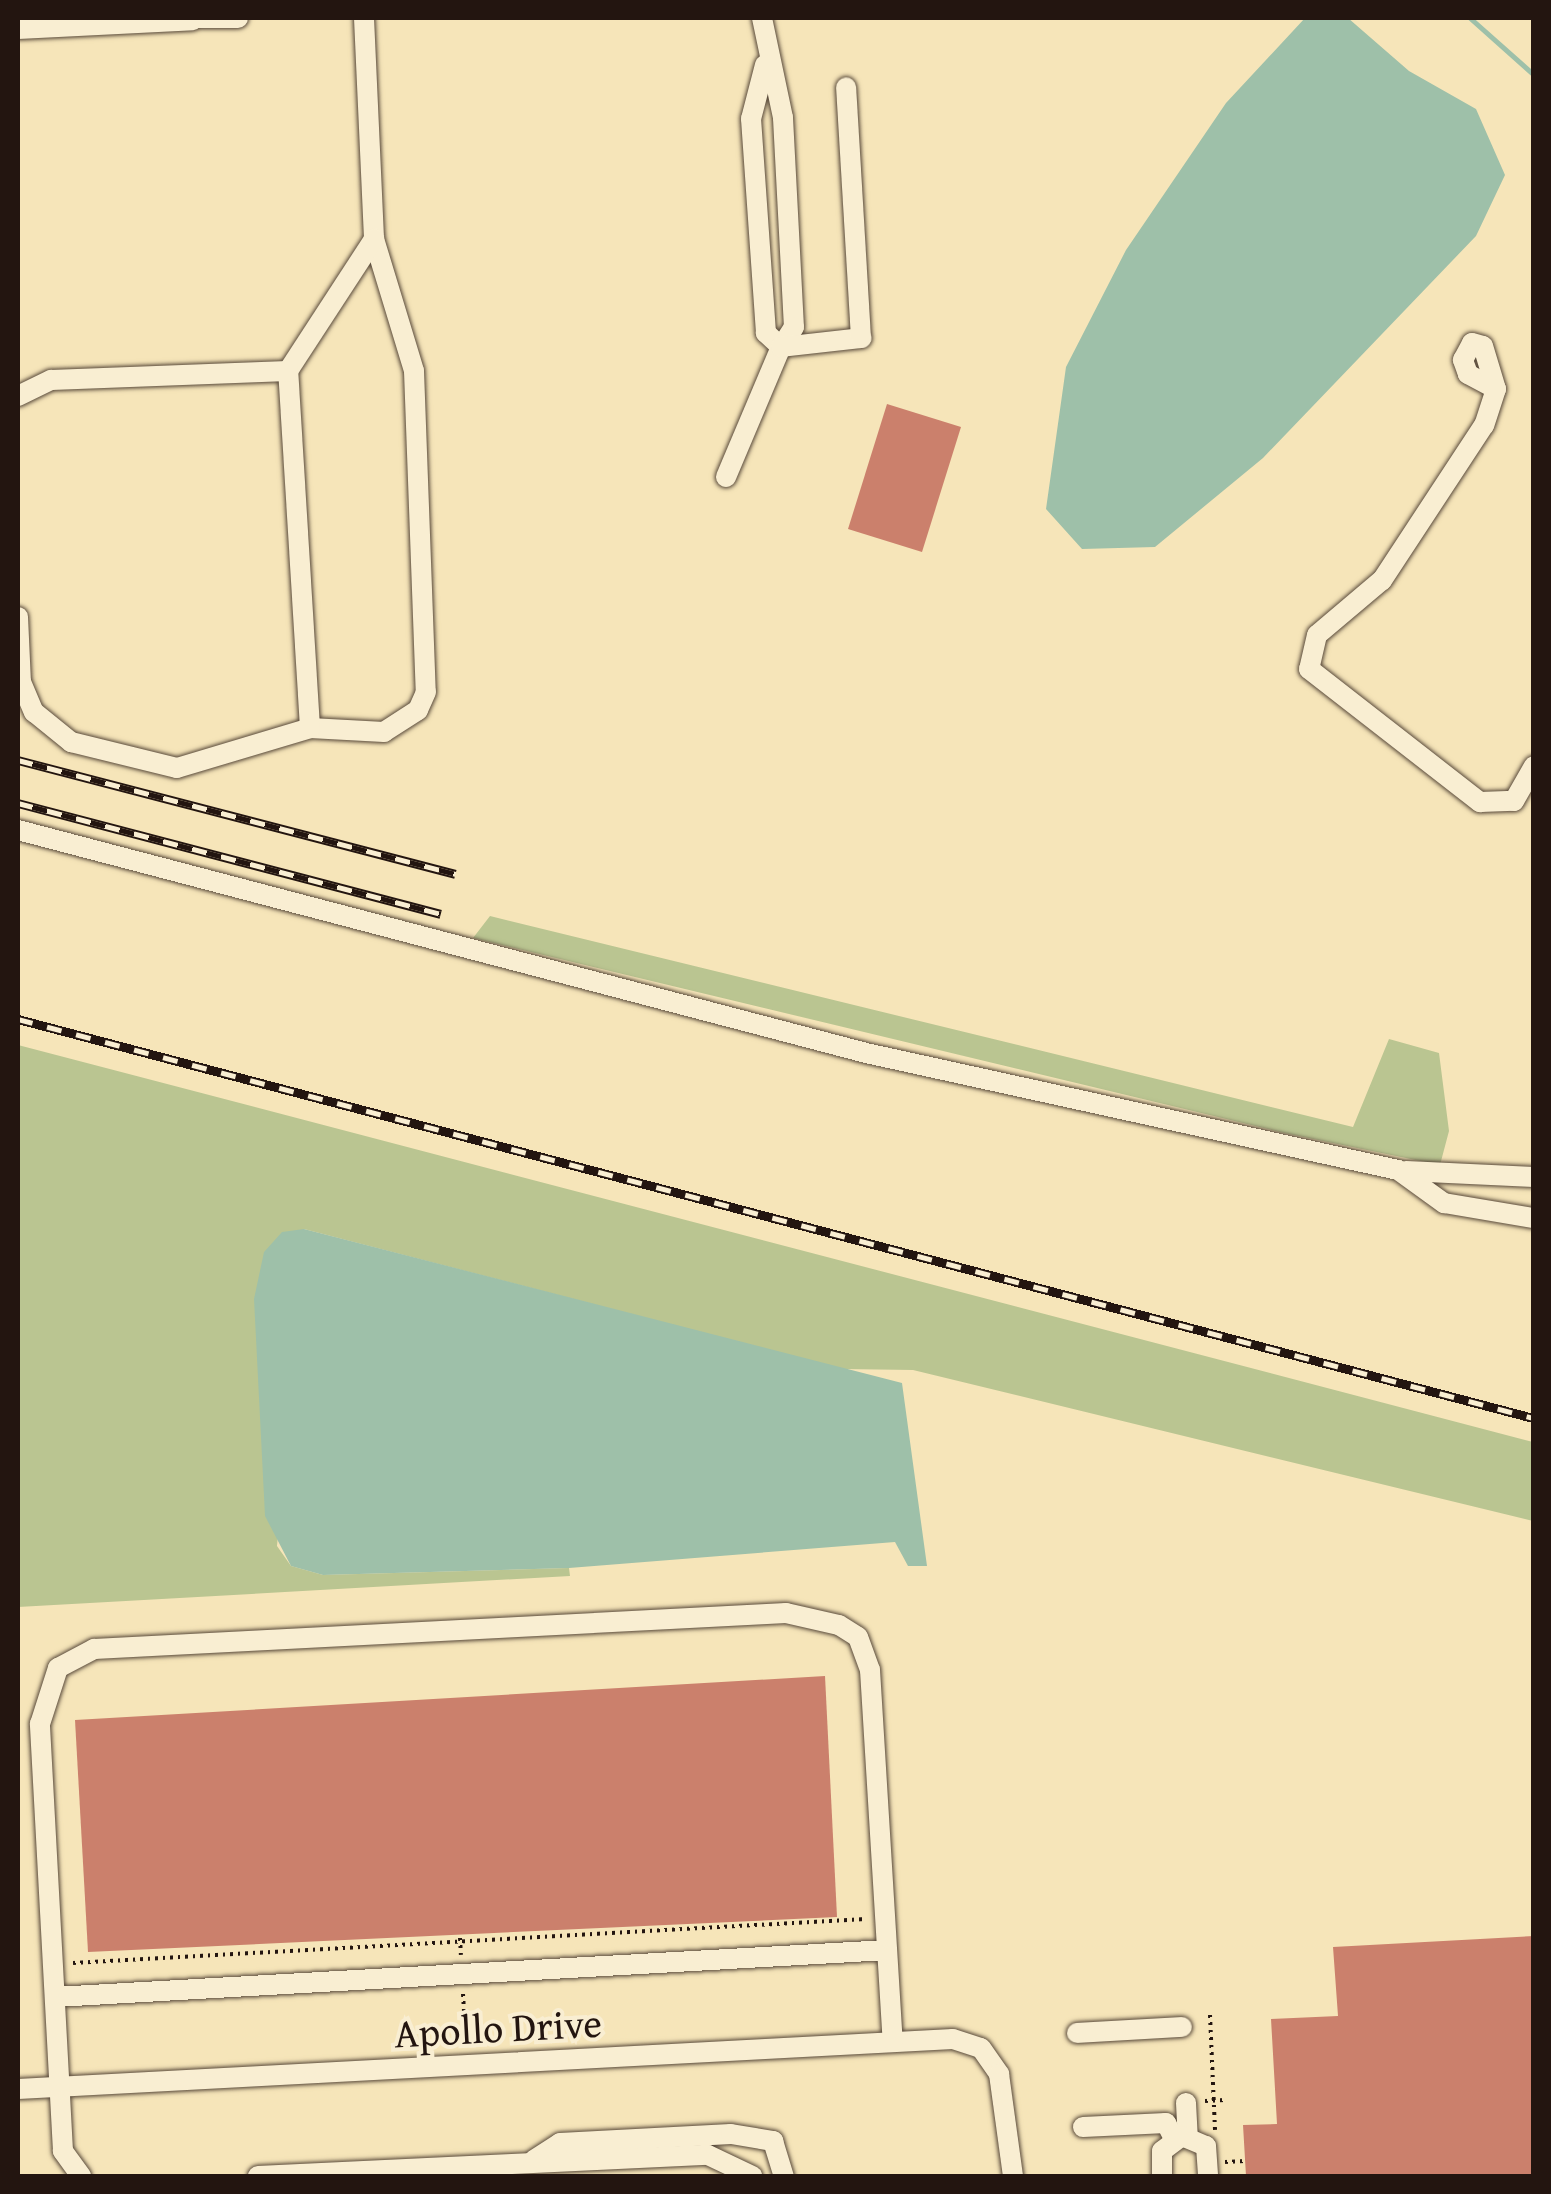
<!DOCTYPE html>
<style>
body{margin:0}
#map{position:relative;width:1551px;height:2194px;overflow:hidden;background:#f6e5b9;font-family:"Gentium Book Plus",serif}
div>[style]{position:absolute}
.green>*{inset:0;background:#bac591}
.water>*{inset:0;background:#9ec0a9}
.stream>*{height:5px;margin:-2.5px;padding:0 2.5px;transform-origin:2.5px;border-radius:2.5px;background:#9ec0a9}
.building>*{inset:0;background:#cb806c}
.path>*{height:4px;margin-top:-2px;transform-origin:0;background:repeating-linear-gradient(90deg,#231510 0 2.5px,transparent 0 7.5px)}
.roads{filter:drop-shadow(0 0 2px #58493a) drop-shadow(0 0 2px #58493a)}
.minor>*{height:20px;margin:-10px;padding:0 10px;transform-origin:10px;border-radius:10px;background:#f9eed2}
.rail>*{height:9px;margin-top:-4.5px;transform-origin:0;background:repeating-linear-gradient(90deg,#f9eed2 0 15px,#231510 0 30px);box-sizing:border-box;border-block:2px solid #231510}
span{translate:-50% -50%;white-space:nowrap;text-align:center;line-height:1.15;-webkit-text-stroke:8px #f9eed2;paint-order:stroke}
.street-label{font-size:40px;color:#231510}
.frame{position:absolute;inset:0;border:20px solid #231510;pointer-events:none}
</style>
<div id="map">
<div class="green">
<div style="clip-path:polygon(490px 916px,1353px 1127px,1389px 1039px,1439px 1053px,1449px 1131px,1440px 1165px,1284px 1133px,473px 938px)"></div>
<div style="clip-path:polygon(18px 1045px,1533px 1442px,1533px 1521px,913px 1370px,842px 1369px,304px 1229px,277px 1546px,291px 1566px,323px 1575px,569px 1568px,570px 1576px,18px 1607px)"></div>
</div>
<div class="water">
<div style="clip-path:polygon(1305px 18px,1348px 18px,1409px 71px,1476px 109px,1505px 175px,1476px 236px,1263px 458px,1155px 547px,1082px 549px,1046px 509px,1066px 367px,1126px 250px,1226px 103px)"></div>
<div style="clip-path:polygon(304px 1229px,902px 1383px,927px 1566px,908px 1566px,895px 1542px,569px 1568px,323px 1575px,291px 1566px,265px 1516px,254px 1299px,264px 1252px,282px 1232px)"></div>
</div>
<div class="stream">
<div style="left:1470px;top:18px;width:86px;rotate:41.7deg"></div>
</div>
<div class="building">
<div style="clip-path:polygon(887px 404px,961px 427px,922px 552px,848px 529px)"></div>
<div style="clip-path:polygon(825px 1676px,837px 1917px,88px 1952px,75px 1720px)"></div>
<div style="clip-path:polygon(1534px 1936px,1534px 2176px,1246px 2176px,1243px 2125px,1277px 2124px,1271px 2019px,1338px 2016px,1333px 1947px)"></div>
</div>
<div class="path">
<div style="left:460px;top:1938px;width:17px;rotate:87deg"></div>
<div style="left:73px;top:1963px;width:794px;rotate:-3.18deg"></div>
<div style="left:463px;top:1994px;width:51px;rotate:86.6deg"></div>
<div style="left:1210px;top:2015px;width:115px;rotate:87.5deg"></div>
<div style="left:1205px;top:2101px;width:20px;rotate:-3deg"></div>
<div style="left:1225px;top:2162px;width:20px;rotate:-3deg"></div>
</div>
<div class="roads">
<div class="minor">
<div style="left:193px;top:18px;width:45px"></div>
<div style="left:364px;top:18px;width:221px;rotate:87.4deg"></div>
<div style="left:374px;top:239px;width:138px;rotate:73.1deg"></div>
<div style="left:414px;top:371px;width:321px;rotate:87.9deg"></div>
<div style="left:426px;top:692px;width:20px;rotate:114deg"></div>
<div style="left:418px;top:710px;width:40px;rotate:147.1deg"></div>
<div style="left:384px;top:732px;width:74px;rotate:-176.9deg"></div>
<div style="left:310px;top:728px;width:358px;rotate:-93.5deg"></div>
<div style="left:288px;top:371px;width:158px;rotate:-56.9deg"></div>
<div style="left:762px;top:18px;width:102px;rotate:78.1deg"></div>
<div style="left:783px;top:118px;width:209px;rotate:87deg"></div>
<div style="left:794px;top:327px;width:24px;rotate:123deg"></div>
<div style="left:781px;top:347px;width:21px;rotate:-137deg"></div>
<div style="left:766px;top:333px;width:215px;rotate:-94deg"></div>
<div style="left:751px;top:119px;width:56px;rotate:-75.5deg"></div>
<div style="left:18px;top:29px;width:175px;rotate:-2.9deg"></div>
<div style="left:1496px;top:389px;width:32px;rotate:-152deg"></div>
<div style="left:1468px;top:374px;width:15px;rotate:-110deg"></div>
<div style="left:1463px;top:360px;width:19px;rotate:-62deg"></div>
<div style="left:1472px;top:343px;width:11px;rotate:15deg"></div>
<div style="left:1483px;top:346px;width:45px;rotate:73.2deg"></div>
<div style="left:1496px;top:389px;width:38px;rotate:108deg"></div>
<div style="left:1484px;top:425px;width:186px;rotate:123.3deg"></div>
<div style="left:1382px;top:580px;width:85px;rotate:139.8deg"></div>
<div style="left:1317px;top:635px;width:35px;rotate:103deg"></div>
<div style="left:1309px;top:669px;width:217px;rotate:37.9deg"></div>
<div style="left:1480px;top:802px;width:34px;rotate:-2deg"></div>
<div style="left:1514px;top:801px;width:40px;rotate:-60.3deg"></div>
<div style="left:18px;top:396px;width:37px;rotate:-26deg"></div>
<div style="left:51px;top:380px;width:237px;rotate:-2.2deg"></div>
<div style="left:726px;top:477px;width:141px;rotate:-67.1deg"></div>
<div style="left:781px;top:347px;width:81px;rotate:-6.4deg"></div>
<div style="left:861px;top:338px;width:251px;rotate:-93.4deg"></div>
<div style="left:18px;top:617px;width:65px;rotate:87.4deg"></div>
<div style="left:21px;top:682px;width:33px;rotate:67deg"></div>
<div style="left:34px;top:712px;width:48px;rotate:39deg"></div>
<div style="left:71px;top:742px;width:109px;rotate:13.8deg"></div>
<div style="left:177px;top:768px;width:139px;rotate:-16.7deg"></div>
<div style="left:18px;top:830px;width:877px;rotate:14.73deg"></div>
<div style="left:866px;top:1053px;width:545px;rotate:12.4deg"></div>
<div style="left:1398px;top:1170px;width:57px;rotate:35.7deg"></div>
<div style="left:1444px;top:1203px;width:91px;rotate:9.5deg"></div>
<div style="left:1406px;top:1171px;width:128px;rotate:2.7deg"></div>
<div style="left:55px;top:1997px;width:833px;rotate:-3.23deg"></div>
<div style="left:1077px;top:2033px;width:105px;rotate:-3.3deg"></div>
<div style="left:18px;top:2089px;width:936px;rotate:-3.06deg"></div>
<div style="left:953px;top:2039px;width:29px;rotate:18deg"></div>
<div style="left:981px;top:2048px;width:32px;rotate:55deg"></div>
<div style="left:999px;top:2074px;width:103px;rotate:82.2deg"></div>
<div style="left:1186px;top:2103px;width:34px;rotate:87deg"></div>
<div style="left:1083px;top:2127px;width:83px;rotate:-2.8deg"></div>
<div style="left:1166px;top:2123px;width:18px;rotate:63deg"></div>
<div style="left:534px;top:2160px;width:31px;rotate:-33deg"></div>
<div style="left:560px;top:2143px;width:171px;rotate:-3deg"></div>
<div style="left:731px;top:2134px;width:43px;rotate:9.5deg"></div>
<div style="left:773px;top:2141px;width:37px;rotate:73deg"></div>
<div style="left:81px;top:2176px;width:31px;rotate:-126deg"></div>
<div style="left:63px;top:2151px;width:428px;rotate:-93.1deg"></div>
<div style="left:40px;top:1724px;width:59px;rotate:-72.2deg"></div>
<div style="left:58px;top:1668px;width:41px;rotate:-27.8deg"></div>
<div style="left:94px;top:1649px;width:693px;rotate:-2.98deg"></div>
<div style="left:786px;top:1613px;width:54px;rotate:12.8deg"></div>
<div style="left:839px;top:1625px;width:22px;rotate:32deg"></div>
<div style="left:858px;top:1637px;width:35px;rotate:70deg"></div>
<div style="left:870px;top:1670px;width:372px;rotate:86.5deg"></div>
<div style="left:258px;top:2176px;width:450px;rotate:-2.7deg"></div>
<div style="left:708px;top:2155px;width:49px;rotate:25.5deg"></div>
<div style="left:1162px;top:2176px;width:25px;rotate:-90deg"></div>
<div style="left:1162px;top:2151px;width:25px;rotate:-37deg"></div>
<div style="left:1182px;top:2136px;width:26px;rotate:23deg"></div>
<div style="left:1206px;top:2146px;width:30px;rotate:86deg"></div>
</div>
</div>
<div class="rail">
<div style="left:18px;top:760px;width:452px;rotate:14.6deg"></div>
<div style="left:18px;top:803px;width:437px;rotate:14.7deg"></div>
<div style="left:18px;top:1019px;width:1568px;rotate:14.75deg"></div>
</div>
<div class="street-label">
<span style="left:498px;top:2028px;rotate:-3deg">Apollo Drive</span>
</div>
<div class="frame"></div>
</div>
